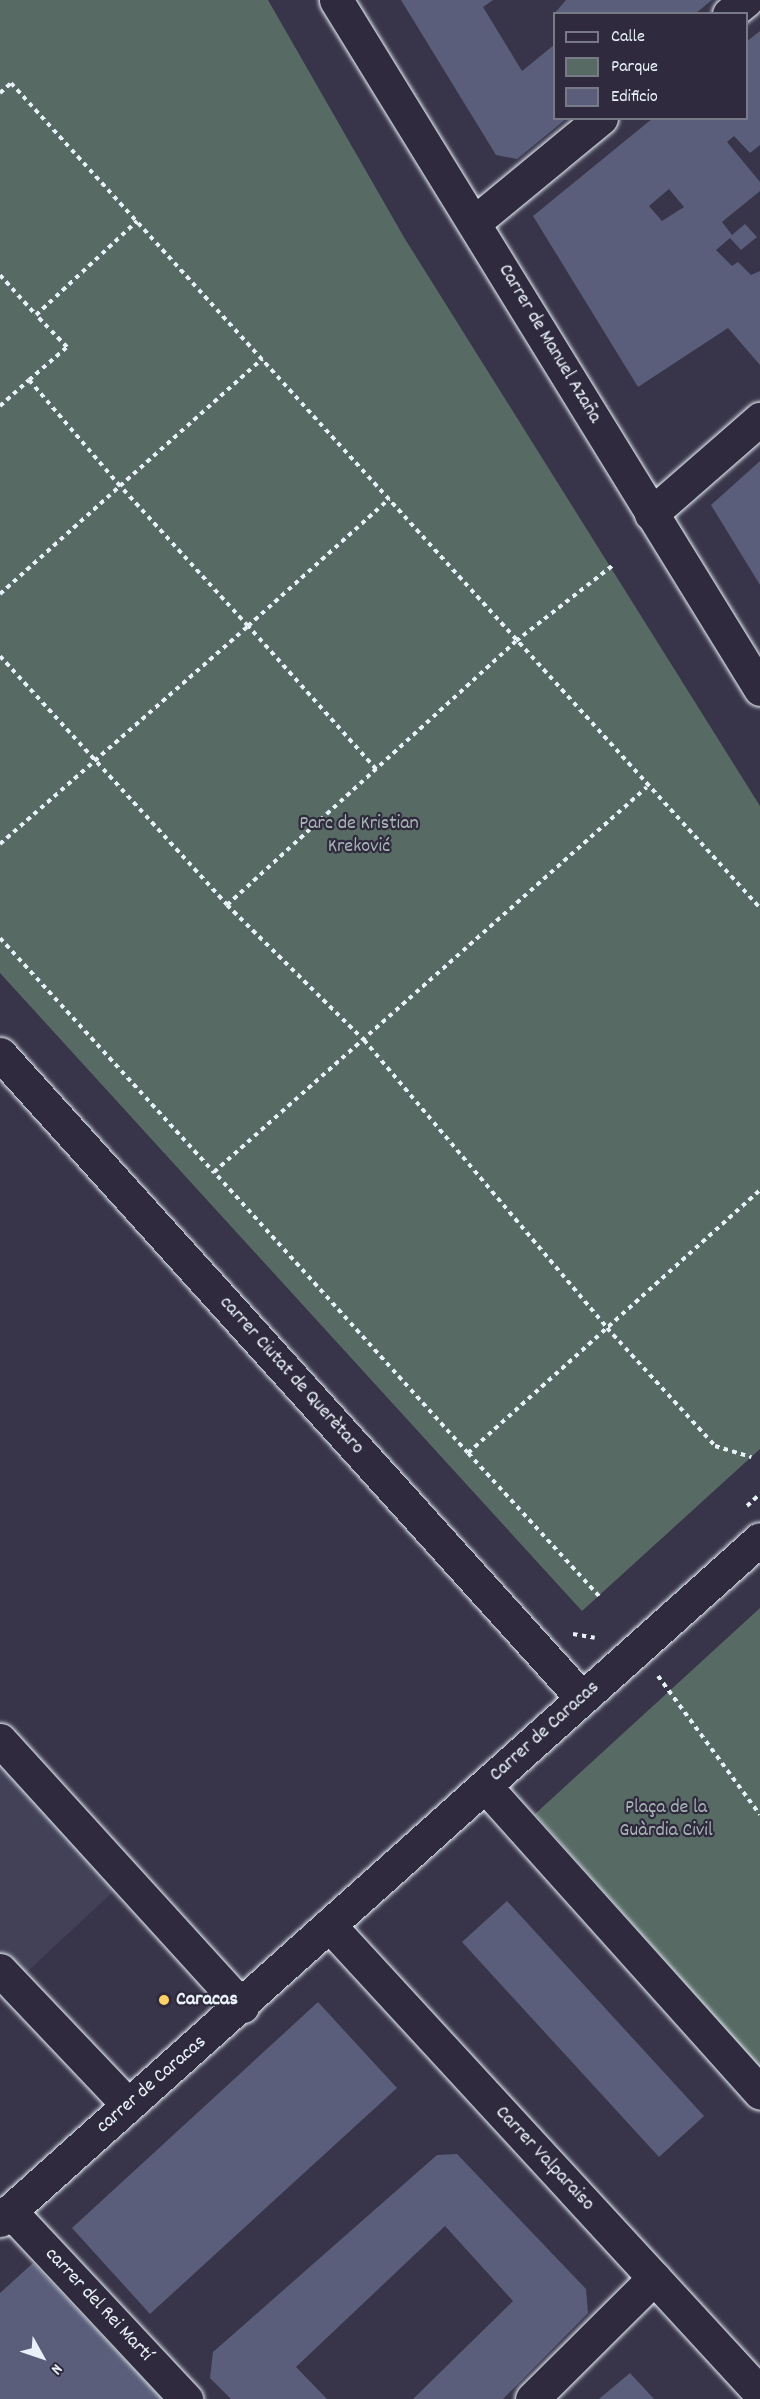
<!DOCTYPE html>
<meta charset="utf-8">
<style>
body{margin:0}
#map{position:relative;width:760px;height:2399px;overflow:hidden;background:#383449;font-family:Dekko,sans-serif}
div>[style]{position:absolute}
.built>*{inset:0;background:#424158}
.green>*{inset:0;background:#576b64}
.building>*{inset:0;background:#5a5e7a}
.path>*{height:4px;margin-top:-2px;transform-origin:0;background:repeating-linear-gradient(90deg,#e8f1f8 0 4.5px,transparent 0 9px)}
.roads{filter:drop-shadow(0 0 2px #e8f1f8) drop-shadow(0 0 2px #e8f1f8)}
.minor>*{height:33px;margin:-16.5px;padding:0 16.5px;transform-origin:16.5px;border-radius:16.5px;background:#2f2a3d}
.dots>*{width:16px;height:16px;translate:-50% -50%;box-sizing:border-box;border:3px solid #2f2a3d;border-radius:50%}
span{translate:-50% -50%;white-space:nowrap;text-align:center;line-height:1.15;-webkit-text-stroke:4.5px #2f2a3d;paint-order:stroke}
.street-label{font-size:20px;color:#e8f1f8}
.park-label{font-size:20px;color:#a7b5b5}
.poi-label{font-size:20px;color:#e8f1f8;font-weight:700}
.left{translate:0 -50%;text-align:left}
.legend{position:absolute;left:553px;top:12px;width:195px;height:108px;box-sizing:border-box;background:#2f2a3d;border:2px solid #797a88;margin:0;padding:8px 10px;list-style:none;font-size:18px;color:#e8f1f8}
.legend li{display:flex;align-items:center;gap:12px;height:30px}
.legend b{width:30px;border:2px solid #797a88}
.north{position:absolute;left:12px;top:2327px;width:60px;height:60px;-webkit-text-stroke:4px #2f2a3d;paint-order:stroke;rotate:130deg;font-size:16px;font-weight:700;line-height:24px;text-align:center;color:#e8f1f8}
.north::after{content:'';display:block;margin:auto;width:21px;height:27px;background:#e8f1f8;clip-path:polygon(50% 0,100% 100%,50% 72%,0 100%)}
</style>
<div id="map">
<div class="built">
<div style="clip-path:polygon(0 1765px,115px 1890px,0 1997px)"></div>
</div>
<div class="green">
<div style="clip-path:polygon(0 0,268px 0,405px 239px,760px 806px,760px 1449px,582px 1611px,0 973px)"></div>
<div style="clip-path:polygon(760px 1608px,760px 2067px,535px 1814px)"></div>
</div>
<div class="building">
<div style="clip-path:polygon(401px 0,493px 0,483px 7px,522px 71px,554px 45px,554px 118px,567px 118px,517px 159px,496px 155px)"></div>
<div style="clip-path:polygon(566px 0,712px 0,695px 14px,554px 14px)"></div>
<div style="clip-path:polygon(evenodd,760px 31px,760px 145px,750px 153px,734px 136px,727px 142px,760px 182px,760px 191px,722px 222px,732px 235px,745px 224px,757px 237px,741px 250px,730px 238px,716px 250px,732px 266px,738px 262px,751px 275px,760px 271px,760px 365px,728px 328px,638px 387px,533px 216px,653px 118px,746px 118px,746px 42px,760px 31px,669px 189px,684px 207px,662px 221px,649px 206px,669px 189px)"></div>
<div style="clip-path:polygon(760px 461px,760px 585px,711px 505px)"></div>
<div style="clip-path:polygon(507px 1901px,704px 2116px,659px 2157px,462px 1942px)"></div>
<div style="clip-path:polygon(318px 2002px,397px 2088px,150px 2314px,72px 2228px)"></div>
<div style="clip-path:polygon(457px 2154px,586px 2289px,588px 2313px,503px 2399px,413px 2399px,513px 2301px,445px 2226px,296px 2367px,327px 2399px,231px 2399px,210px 2378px,213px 2352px,437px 2155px)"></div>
<div style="clip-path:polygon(33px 2263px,162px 2399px,0 2399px,0 2293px)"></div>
<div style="clip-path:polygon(630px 2373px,654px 2399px,599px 2399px)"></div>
</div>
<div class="path">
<div style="left:0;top:93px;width:15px;rotate:-42deg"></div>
<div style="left:11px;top:83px;width:1114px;rotate:47.76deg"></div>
<div style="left:0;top:275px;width:54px;rotate:48deg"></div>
<div style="left:0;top:406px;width:39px;rotate:-42deg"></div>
<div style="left:0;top:594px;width:161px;rotate:-42deg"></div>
<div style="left:120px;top:486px;width:140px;rotate:-130.6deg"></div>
<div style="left:29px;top:380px;width:50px;rotate:-41deg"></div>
<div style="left:67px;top:347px;width:45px;rotate:-134.1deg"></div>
<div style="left:36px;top:315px;width:138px;rotate:-42.9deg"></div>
<div style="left:0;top:656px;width:337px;rotate:47.6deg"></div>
<div style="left:227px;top:905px;width:192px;rotate:44.6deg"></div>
<div style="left:364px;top:1040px;width:377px;rotate:49.8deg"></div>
<div style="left:607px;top:1328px;width:160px;rotate:47.5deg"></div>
<div style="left:715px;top:1446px;width:38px;rotate:17deg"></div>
<div style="left:376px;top:769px;width:192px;rotate:-131.8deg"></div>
<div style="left:248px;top:626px;width:190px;rotate:-42deg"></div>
<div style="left:0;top:844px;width:330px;rotate:-41.3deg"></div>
<div style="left:248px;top:626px;width:190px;rotate:-132.4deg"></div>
<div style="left:120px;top:486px;width:191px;rotate:-41.8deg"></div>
<div style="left:227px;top:905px;width:391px;rotate:-42.4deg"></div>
<div style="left:516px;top:641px;width:122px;rotate:-38deg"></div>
<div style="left:0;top:938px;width:317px;rotate:47.6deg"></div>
<div style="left:468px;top:1453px;width:379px;rotate:-132.1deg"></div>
<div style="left:214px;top:1172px;width:579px;rotate:-41.64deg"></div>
<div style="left:747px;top:1506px;width:18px;rotate:-43deg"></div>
<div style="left:599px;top:1596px;width:194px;rotate:-132.5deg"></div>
<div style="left:468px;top:1453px;width:393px;rotate:-42deg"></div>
<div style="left:573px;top:1634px;width:22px;rotate:10deg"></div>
<div style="left:658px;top:1676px;width:172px;rotate:53.7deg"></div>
</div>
<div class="roads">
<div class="minor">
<div style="left:336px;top:0;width:809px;rotate:58.39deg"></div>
<div style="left:729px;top:14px;width:22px;rotate:-39deg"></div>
<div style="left:476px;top:221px;width:162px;rotate:-39.5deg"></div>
<div style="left:651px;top:514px;width:145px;rotate:-41.1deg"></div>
<div style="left:0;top:1054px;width:868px;rotate:47.9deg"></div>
<div style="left:0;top:1740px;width:360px;rotate:47.7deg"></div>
<div style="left:485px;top:1786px;width:412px;rotate:48.1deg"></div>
<div style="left:329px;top:1925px;width:636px;rotate:47.36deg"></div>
<div style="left:0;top:1970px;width:186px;rotate:46.5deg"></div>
<div style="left:10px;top:2211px;width:258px;rotate:46.9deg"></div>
<div style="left:0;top:2220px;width:1020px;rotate:-41.86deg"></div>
<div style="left:532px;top:2399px;width:172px;rotate:-44.8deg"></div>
</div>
</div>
<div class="dots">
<div style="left:164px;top:2000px;background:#ffd166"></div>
</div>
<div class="street-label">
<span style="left:549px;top:344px;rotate:59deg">Carrer de Manuel Azaña</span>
<span style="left:291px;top:1376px;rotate:48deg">carrer Ciutat de Querètaro</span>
<span style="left:545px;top:1732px;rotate:-42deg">Carrer de Caracas</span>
<span style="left:152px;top:2085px;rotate:-41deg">carrer de Caracas</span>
<span style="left:544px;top:2159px;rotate:47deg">Carrer Valparaiso</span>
<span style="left:98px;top:2305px;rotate:47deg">carrer del Rei Martí</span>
</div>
<div class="park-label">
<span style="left:359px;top:836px">Parc de Kristian<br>Kreković</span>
<span style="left:666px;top:1820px">Plaça de la<br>Guàrdia Civil</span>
</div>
<div class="poi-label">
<span class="left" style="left:176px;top:2000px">Caracas</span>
</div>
<ul class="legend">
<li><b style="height:8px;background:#2f2a3d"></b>Calle</li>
<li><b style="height:16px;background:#576b64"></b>Parque</li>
<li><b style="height:16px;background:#5a5e7a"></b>Edificio</li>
</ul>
<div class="north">N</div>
</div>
